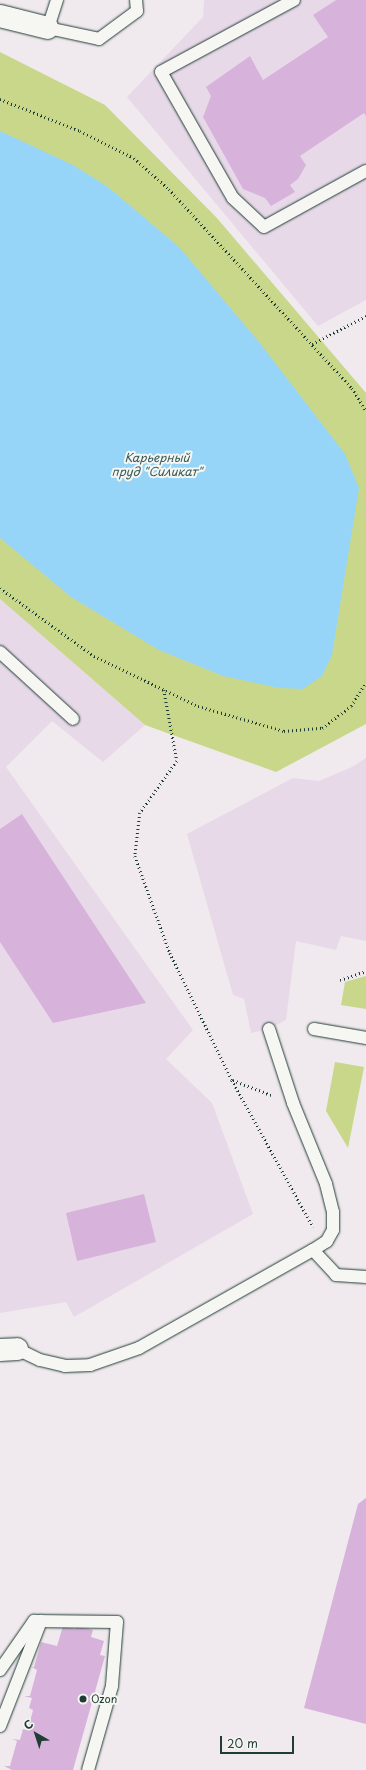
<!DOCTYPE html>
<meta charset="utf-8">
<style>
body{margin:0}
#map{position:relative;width:366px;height:1770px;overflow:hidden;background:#f0e9ee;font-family:"Playpen Sans",sans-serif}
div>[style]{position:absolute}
.built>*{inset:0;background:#e8d9e9}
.green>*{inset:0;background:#c9d78b}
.water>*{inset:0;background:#97d5f8}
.building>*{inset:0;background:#d7b3dc}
.path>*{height:2.5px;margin-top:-1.25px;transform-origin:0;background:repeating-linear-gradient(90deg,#1f3d34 0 1px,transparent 0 4px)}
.roads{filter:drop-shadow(0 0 1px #1f3d34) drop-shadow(0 0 1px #1f3d34)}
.service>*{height:12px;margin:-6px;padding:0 6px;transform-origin:6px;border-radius:6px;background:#f6f6f2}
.minor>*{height:22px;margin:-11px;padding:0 11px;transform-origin:11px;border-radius:11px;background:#f6f6f2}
.dots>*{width:11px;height:11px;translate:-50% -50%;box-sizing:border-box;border:2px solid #f6f6f2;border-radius:50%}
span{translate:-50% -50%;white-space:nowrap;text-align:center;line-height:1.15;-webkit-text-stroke:4px #f6f6f2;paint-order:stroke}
.poi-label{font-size:11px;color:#1f3d34}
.left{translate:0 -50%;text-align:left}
.water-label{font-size:12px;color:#375b5b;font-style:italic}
.north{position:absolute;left:16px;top:1714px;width:40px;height:40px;-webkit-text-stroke:3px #f6f6f2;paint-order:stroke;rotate:321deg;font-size:11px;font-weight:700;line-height:16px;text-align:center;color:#1f3d34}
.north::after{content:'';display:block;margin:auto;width:14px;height:18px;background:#1f3d34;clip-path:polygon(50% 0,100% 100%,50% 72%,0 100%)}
.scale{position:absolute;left:220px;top:1736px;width:74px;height:18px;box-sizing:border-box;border:2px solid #1f3d34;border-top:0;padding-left:5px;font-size:12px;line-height:14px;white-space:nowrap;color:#1f3d34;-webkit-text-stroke:3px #f6f6f2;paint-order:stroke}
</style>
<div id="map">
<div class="built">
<div style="clip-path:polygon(204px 0,366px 0,366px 300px,318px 326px,127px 97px,203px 17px)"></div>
<div style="clip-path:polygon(0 599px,145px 725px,103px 762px,52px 721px,6px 767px,193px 1030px,166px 1059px,212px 1103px,253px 1214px,74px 1317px,66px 1302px,0 1313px)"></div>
<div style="clip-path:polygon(366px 758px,366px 941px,341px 936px,336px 950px,296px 941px,286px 1020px,269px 1029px,251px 1033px,244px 999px,233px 995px,187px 834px,293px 778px,319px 781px,352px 767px)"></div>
</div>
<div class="green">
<div style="clip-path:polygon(0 52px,105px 105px,216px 217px,366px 393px,366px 724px,276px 772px,145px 725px,0 599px)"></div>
<div style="clip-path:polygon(366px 976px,366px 1009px,341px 1005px,345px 982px)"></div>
<div style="clip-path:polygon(335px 1062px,364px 1067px,348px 1148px,326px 1111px)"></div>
</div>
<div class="water">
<div style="clip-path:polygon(0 131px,73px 165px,108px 187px,179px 247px,259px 342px,345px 454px,359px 488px,332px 655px,322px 676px,303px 689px,279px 688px,223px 676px,159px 650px,71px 597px,0 538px)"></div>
</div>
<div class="building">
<div style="clip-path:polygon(336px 0,366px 0,366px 116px,364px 113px,300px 156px,306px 165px,298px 179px,290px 185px,295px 192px,271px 206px,265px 198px,243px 189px,203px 117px,211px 96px,206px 87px,250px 56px,263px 80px,328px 37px,313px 15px)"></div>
<div style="clip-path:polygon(22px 814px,146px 1003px,53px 1023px,0 942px,0 829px)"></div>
<div style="clip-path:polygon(144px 1194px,156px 1242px,77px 1261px,66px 1213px)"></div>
<div style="clip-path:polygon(366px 1498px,366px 1724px,304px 1708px,358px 1504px)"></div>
<div style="clip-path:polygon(63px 1626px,75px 1629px,76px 1626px,93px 1630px,91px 1637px,104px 1641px,100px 1655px,105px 1656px,73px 1770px,12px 1770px,4px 1766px,10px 1766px,17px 1741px,12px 1739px,20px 1740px,23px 1729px,28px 1730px,33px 1710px,29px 1708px,32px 1698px,24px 1696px,30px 1696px,37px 1670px,32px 1667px,34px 1667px,41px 1642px,57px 1646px)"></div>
</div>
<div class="path">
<div style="left:0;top:99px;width:86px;rotate:21.8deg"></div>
<div style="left:80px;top:131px;width:60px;rotate:26.6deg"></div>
<div style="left:134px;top:158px;width:47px;rotate:41.5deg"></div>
<div style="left:169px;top:189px;width:270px;rotate:47.4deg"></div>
<div style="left:352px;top:388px;width:26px;rotate:58deg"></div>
<div style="left:312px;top:344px;width:61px;rotate:-27.4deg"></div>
<div style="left:0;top:588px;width:116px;rotate:35.9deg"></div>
<div style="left:94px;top:656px;width:115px;rotate:25.7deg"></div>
<div style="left:198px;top:706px;width:90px;rotate:16.2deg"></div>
<div style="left:284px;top:731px;width:38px;rotate:-5deg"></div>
<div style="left:322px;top:728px;width:36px;rotate:-37deg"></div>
<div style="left:351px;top:706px;width:28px;rotate:-58deg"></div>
<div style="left:164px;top:690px;width:72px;rotate:79.6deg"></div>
<div style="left:177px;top:761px;width:64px;rotate:125.4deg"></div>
<div style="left:140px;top:813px;width:43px;rotate:96.6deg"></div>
<div style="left:135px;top:856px;width:103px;rotate:70.2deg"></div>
<div style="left:170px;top:953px;width:141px;rotate:64deg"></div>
<div style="left:232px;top:1080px;width:168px;rotate:61.1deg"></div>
<div style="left:340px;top:980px;width:28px;rotate:-19deg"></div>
<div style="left:233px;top:1080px;width:41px;rotate:21.5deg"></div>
</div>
<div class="roads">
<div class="service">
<div style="left:57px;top:0;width:29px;rotate:108deg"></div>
<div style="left:48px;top:28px;width:52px;rotate:12.2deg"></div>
<div style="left:99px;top:39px;width:47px;rotate:-36.4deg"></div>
<div style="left:137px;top:11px;width:11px;rotate:-95deg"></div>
<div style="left:294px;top:0;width:151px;rotate:151.6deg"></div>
<div style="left:161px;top:72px;width:145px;rotate:60.3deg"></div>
<div style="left:233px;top:198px;width:42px;rotate:43.1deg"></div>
<div style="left:264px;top:227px;width:116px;rotate:-28.8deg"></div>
<div style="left:0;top:652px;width:99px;rotate:42.5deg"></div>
<div style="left:269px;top:1029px;width:78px;rotate:72deg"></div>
<div style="left:293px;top:1103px;width:87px;rotate:67.8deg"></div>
<div style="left:326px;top:1184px;width:29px;rotate:76deg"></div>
<div style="left:333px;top:1212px;width:18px;rotate:90deg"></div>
<div style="left:333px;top:1230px;width:13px;rotate:119deg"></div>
<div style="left:327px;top:1241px;width:17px;rotate:147deg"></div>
<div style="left:314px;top:1029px;width:53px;rotate:9.8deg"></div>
<div style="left:17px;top:1349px;width:25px;rotate:26deg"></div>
<div style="left:40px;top:1360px;width:26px;rotate:13deg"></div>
<div style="left:65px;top:1366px;width:25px;rotate:-2deg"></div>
<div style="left:90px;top:1365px;width:52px;rotate:-19.1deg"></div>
<div style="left:139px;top:1348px;width:200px;rotate:-29.4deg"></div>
<div style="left:313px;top:1250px;width:34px;rotate:47deg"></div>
<div style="left:336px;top:1275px;width:30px;rotate:4deg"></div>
<div style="left:0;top:1670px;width:60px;rotate:-55.2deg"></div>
<div style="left:34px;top:1621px;width:83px;rotate:0.7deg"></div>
<div style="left:117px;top:1622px;width:64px;rotate:94.5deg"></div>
<div style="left:112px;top:1686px;width:87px;rotate:105.9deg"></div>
<div style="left:0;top:1726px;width:113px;rotate:-68.7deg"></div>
</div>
<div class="minor">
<div style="left:0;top:16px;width:49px;rotate:14deg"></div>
<div style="left:0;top:1350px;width:17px;rotate:-3deg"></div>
</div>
</div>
<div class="dots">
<div style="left:83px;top:1699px;background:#1f3d34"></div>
</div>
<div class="poi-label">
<span class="left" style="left:91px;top:1699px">Ozon</span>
</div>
<div class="water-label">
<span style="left:157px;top:465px">Карьерный<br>пруд "Силикат"</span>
</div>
<div class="north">С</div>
<div class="scale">20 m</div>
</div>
